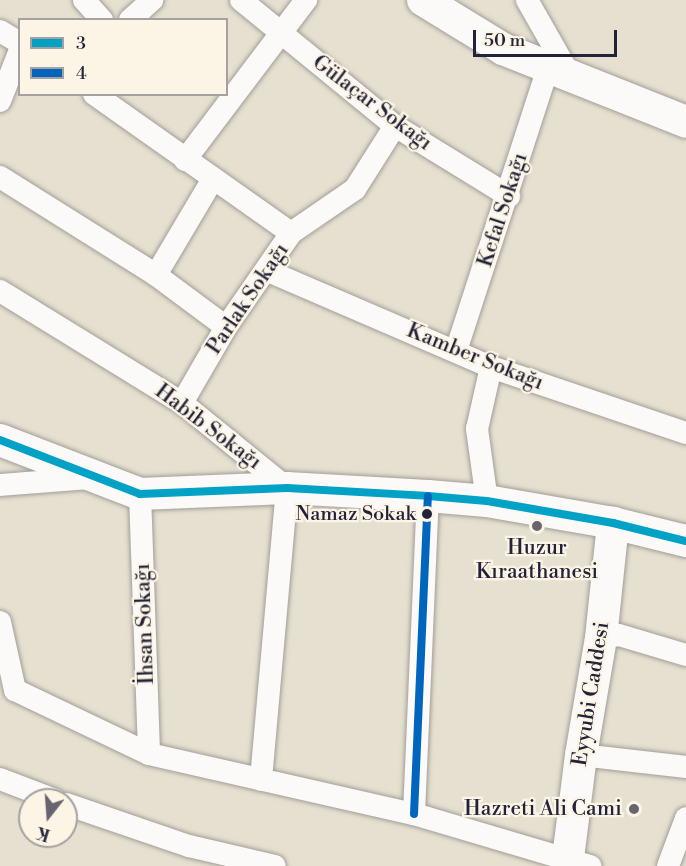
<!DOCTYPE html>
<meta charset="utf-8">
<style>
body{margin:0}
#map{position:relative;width:686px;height:866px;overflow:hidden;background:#e6e0d0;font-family:"Libre Bodoni",serif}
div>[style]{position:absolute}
.roads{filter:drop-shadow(0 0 2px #a19e98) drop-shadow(0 0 2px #a19e98)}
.street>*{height:22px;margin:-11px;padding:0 11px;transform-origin:11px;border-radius:11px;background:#fbfaf8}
.secondary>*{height:32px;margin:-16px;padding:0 16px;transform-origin:16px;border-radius:16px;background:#fbfaf8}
.bus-1>*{height:8px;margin:-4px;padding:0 4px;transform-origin:4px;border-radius:4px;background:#02a2c7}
.bus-2>*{height:8px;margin:-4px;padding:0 4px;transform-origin:4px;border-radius:4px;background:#0065bd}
.dots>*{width:16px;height:16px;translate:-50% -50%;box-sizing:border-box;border:3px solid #fcf5e5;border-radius:50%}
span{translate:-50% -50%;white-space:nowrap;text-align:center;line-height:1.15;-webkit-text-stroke:4.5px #fcf5e5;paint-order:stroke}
.bus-label{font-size:20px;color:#22223b}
.right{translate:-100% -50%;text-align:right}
.street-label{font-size:21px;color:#22223b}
.poi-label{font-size:21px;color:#22223b}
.legend{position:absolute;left:18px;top:18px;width:210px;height:78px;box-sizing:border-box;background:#fcf5e5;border:2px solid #a5a1a1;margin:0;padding:8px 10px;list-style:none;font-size:18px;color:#22223b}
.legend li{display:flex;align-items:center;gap:12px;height:30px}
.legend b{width:30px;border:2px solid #a5a1a1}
.north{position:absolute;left:18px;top:788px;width:60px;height:60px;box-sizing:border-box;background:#fcf5e5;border:2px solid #a5a1a1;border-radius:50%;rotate:197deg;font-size:16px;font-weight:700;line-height:24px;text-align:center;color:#22223b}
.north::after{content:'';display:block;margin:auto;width:21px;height:27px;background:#67646f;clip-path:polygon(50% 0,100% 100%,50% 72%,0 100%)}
.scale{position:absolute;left:473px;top:30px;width:144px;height:27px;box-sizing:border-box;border:3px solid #22223b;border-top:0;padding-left:8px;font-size:18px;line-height:21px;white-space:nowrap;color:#22223b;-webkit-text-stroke:4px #fcf5e5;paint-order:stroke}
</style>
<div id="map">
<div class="roads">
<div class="street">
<div style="left:84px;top:0;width:27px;rotate:48deg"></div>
<div style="left:241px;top:0;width:199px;rotate:39.3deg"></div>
<div style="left:395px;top:126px;width:134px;rotate:31.6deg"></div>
<div style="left:527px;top:0;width:89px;rotate:60.3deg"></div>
<div style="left:130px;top:20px;width:30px;rotate:-42deg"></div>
<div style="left:0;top:31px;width:23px;rotate:31deg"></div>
<div style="left:94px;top:94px;width:241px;rotate:35.2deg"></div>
<div style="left:0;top:101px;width:55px;rotate:-68.6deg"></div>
<div style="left:185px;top:160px;width:201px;rotate:-52.9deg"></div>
<div style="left:0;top:177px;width:184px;rotate:32.1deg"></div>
<div style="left:156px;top:275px;width:87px;rotate:36.6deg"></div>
<div style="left:268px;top:271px;width:243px;rotate:23.3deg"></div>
<div style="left:491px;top:367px;width:206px;rotate:18.7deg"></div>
<div style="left:156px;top:275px;width:112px;rotate:-59.3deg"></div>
<div style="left:0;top:291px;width:214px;rotate:31.6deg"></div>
<div style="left:182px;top:403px;width:135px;rotate:39deg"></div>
<div style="left:287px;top:488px;width:293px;rotate:95.1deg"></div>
<div style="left:456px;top:351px;width:298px;rotate:-72deg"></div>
<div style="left:182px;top:403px;width:88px;rotate:-59.9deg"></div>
<div style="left:226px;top:327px;width:114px;rotate:-55.3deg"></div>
<div style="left:291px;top:233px;width:78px;rotate:-34.5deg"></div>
<div style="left:355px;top:189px;width:75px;rotate:-57.6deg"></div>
<div style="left:0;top:485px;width:88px;rotate:-4.5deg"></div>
<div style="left:140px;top:494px;width:260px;rotate:88deg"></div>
<div style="left:487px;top:501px;width:73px;rotate:-97.9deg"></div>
<div style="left:477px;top:429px;width:64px;rotate:-77.3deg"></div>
<div style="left:0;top:622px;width:70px;rotate:77.6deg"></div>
<div style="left:15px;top:690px;width:148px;rotate:25.5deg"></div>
<div style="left:149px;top:754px;width:272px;rotate:12.8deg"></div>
<div style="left:414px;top:814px;width:184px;rotate:16.5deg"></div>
<div style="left:601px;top:638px;width:18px;rotate:-9deg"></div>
<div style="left:619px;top:635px;width:70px;rotate:16.6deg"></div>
<div style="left:581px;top:755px;width:106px;rotate:6.5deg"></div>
<div style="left:0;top:779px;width:59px;rotate:20.9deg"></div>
<div style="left:66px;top:804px;width:130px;rotate:18.9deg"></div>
<div style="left:189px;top:846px;width:88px;rotate:13.1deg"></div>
<div style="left:414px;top:814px;width:318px;rotate:-87.5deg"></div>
<div style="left:668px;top:866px;width:51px;rotate:-69.4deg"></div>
</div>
<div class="secondary">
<div style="left:423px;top:0;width:94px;rotate:31.5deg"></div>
<div style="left:503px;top:49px;width:197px;rotate:21.7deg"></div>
<div style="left:0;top:440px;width:150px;rotate:21.1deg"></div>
<div style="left:140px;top:494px;width:147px;rotate:-2.3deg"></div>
<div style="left:287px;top:488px;width:141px;rotate:3.2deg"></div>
<div style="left:428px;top:496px;width:59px;rotate:4.8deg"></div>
<div style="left:487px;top:501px;width:128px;rotate:9.9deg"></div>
<div style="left:613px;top:523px;width:75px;rotate:13.9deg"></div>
<div style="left:567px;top:866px;width:112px;rotate:-82.8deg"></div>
<div style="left:581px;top:755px;width:119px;rotate:-80.3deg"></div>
<div style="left:601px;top:638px;width:116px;rotate:-84deg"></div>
</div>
</div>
<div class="bus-1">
<div style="left:0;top:440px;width:150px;rotate:21.1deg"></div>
<div style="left:140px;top:494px;width:147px;rotate:-2.3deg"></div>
<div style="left:287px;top:488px;width:141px;rotate:3.2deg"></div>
<div style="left:428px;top:496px;width:59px;rotate:4.8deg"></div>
<div style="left:487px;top:501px;width:128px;rotate:9.9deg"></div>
<div style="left:613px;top:523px;width:75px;rotate:13.9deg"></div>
</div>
<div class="bus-2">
<div style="left:414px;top:814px;width:318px;rotate:-87.5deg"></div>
</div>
<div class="dots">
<div style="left:427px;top:514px;background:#22223b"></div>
<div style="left:537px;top:526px;background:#67646f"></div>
<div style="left:634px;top:809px;background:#67646f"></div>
</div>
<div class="bus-label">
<span class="right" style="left:416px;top:514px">Namaz Sokak</span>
</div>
<div class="street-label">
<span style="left:372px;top:103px;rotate:37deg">Gülaçar Sokağı</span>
<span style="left:503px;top:210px;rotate:-72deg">Kefal Sokağı</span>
<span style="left:248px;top:299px;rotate:-56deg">Parlak Sokağı</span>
<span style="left:475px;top:357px;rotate:22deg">Kamber Sokağı</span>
<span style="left:208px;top:427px;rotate:37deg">Habib Sokağı</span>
<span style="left:145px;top:624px;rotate:-92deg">İhsan Sokağı</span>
<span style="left:591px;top:694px;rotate:-81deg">Eyyubi Caddesi</span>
</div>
<div class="poi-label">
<span style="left:537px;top:560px">Huzur<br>Kıraathanesi</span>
<span class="right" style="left:622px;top:809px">Hazreti Ali Cami</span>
</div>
<ul class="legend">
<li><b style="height:8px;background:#02a2c7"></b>3</li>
<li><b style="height:8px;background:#0065bd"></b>4</li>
</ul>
<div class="north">K</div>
<div class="scale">50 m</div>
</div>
